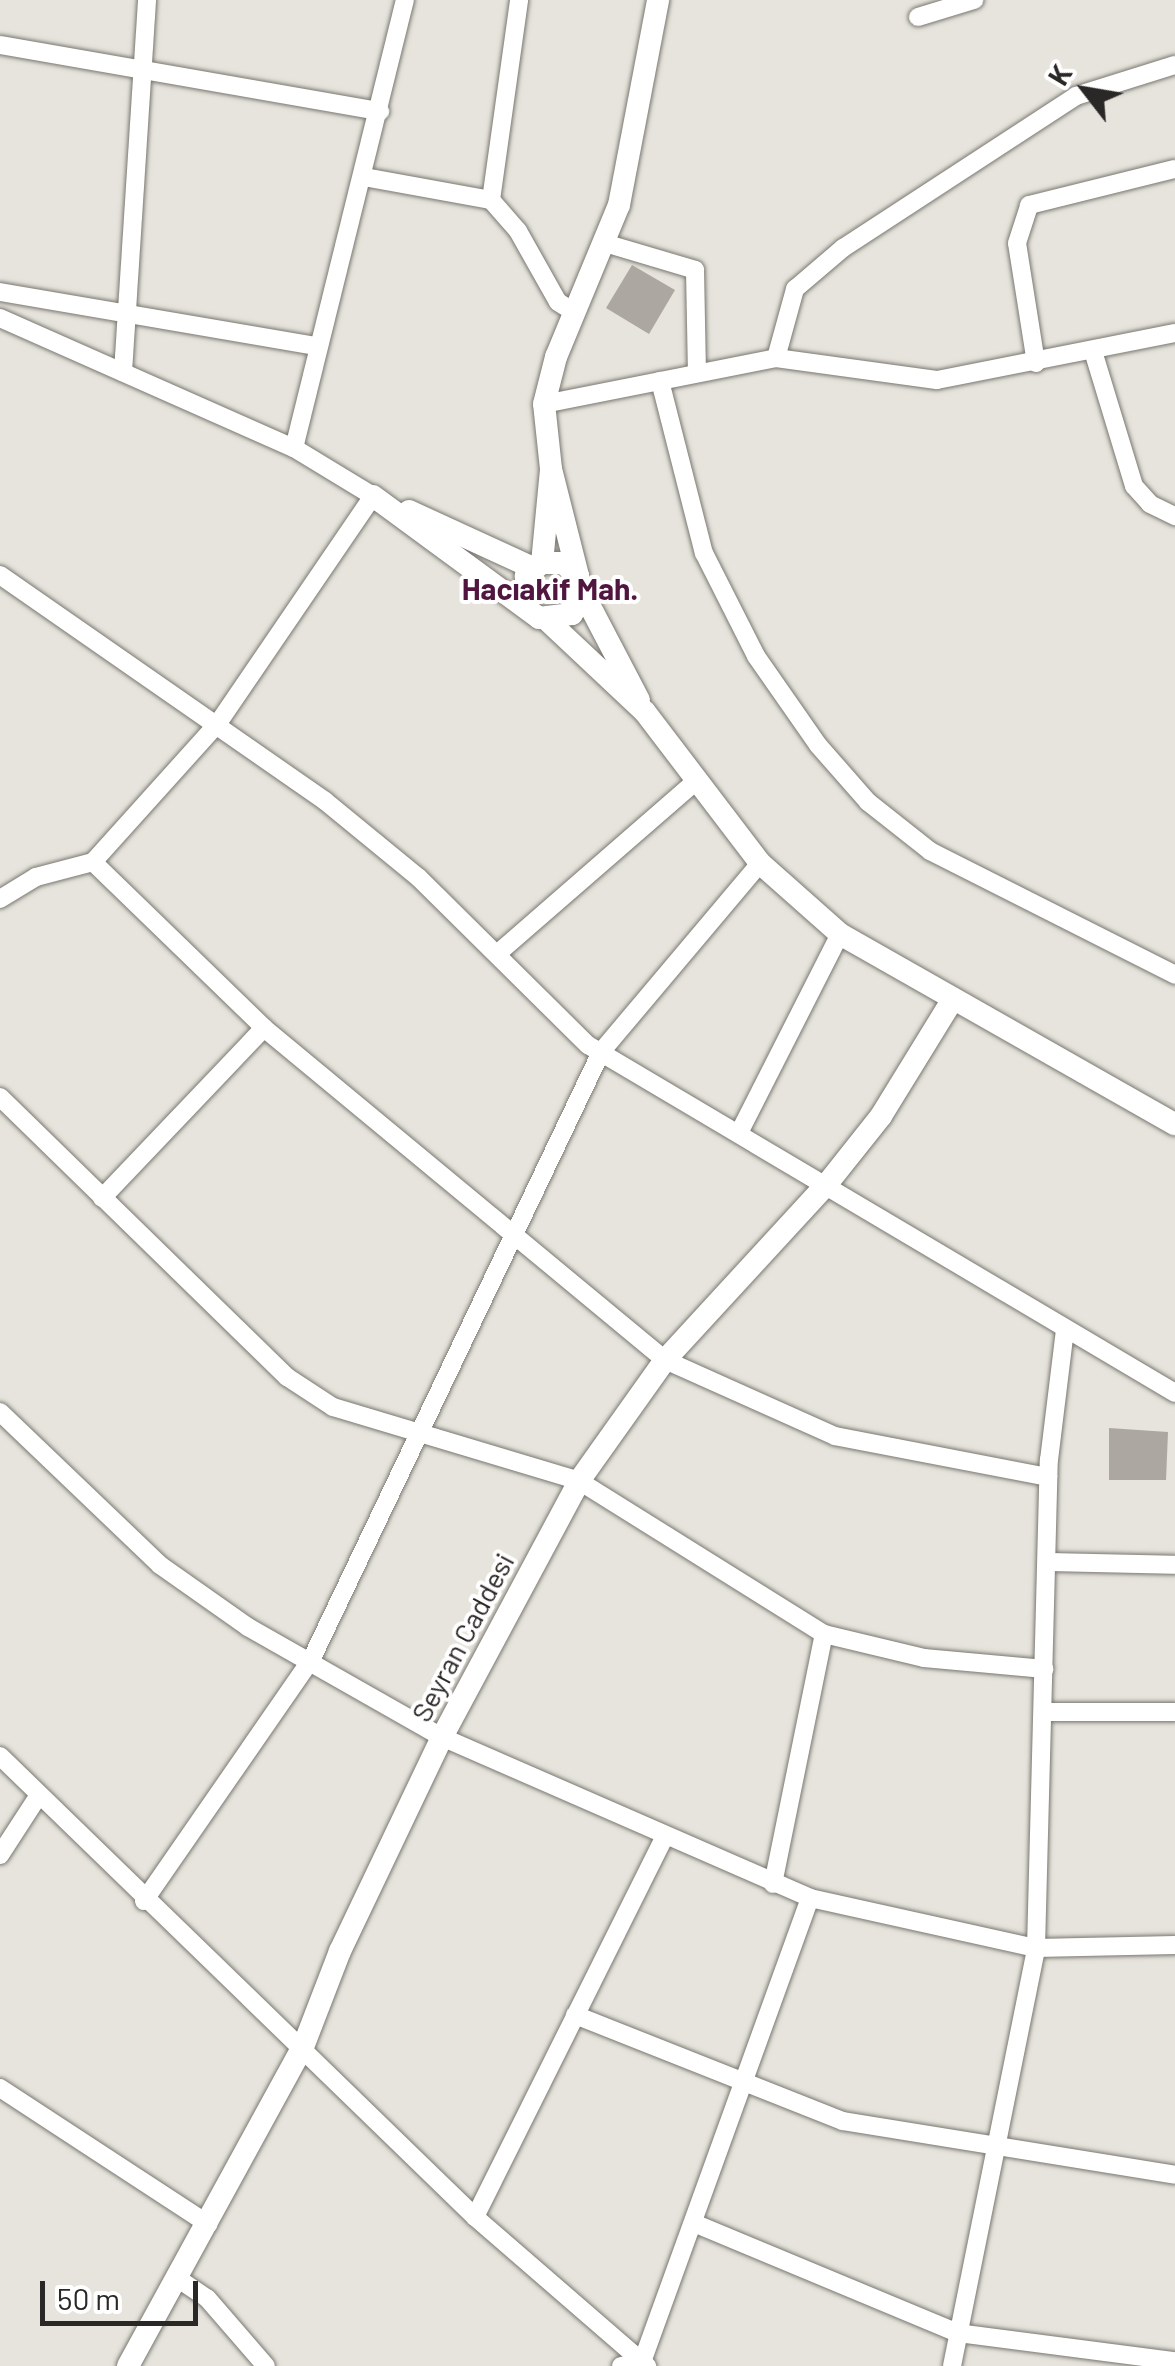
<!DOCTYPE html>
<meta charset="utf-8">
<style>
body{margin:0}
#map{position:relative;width:1175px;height:2366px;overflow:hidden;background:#e6e4dc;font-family:Barlow,sans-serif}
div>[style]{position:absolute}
.building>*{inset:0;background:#aca7a1}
.roads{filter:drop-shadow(0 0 2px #797770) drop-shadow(0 0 2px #797770)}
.street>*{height:18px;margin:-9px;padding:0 9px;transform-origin:9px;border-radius:9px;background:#fff}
.secondary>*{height:22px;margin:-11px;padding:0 11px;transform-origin:11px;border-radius:11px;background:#fff}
span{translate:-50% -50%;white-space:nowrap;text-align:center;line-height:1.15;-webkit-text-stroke:8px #fff;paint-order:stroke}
.street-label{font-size:28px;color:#292826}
.neighbourhood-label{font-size:30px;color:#50163f;font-weight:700}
.north{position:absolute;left:1035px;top:40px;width:100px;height:100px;-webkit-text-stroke:8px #fff;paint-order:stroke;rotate:301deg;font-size:28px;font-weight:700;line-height:40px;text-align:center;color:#292826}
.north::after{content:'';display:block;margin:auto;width:35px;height:45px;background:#292826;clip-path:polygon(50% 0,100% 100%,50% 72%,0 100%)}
.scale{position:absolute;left:40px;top:2281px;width:158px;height:45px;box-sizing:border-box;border:5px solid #292826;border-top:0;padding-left:12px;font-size:30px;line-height:35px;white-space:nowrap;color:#292826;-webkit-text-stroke:8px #fff;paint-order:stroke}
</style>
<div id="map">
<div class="building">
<div style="clip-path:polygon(632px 265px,675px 290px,649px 334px,606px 308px)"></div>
<div style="clip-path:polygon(1109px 1428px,1168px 1432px,1166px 1480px,1109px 1480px)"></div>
</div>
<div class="roads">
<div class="street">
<div style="left:918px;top:17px;width:59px;rotate:-16.9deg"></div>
<div style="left:0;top:45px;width:386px;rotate:9.9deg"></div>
<div style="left:364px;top:177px;width:129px;rotate:10.3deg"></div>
<div style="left:491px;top:200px;width:202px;rotate:-82deg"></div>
<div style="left:491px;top:200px;width:41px;rotate:48.9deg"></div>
<div style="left:518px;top:231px;width:81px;rotate:60.6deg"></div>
<div style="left:558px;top:302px;width:19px;rotate:32deg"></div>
<div style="left:608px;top:244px;width:91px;rotate:16.6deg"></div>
<div style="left:695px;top:270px;width:100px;rotate:88.9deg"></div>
<div style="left:0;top:292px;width:321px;rotate:9.7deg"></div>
<div style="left:0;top:318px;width:321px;rotate:23.9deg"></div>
<div style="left:294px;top:448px;width:92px;rotate:31.3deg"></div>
<div style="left:373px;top:496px;width:273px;rotate:124.3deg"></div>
<div style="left:219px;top:722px;width:188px;rotate:132deg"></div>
<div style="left:93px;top:862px;width:59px;rotate:165.3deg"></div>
<div style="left:36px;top:877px;width:42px;rotate:148.6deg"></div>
<div style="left:1093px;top:351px;width:141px;rotate:73.1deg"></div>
<div style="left:1134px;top:486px;width:24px;rotate:48deg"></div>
<div style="left:1150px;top:504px;width:28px;rotate:26deg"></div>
<div style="left:776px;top:358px;width:72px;rotate:-74.6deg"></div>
<div style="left:795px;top:289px;width:63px;rotate:-40.5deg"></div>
<div style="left:843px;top:248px;width:278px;rotate:-33.1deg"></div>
<div style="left:1076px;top:96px;width:104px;rotate:-17.4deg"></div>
<div style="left:1036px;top:363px;width:121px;rotate:-99deg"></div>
<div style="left:1017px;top:243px;width:40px;rotate:-72deg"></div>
<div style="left:1029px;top:205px;width:150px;rotate:-13.9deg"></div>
<div style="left:123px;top:372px;width:373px;rotate:-86.3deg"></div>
<div style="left:660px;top:381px;width:178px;rotate:75.7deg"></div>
<div style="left:704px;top:553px;width:115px;rotate:63.2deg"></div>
<div style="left:756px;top:656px;width:108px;rotate:55.1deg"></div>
<div style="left:818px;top:745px;width:76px;rotate:48.7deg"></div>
<div style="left:868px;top:802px;width:79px;rotate:38.3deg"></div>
<div style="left:930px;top:851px;width:275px;rotate:26.8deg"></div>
<div style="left:544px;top:404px;width:237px;rotate:-11.2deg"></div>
<div style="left:776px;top:358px;width:162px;rotate:7.8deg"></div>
<div style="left:937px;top:380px;width:243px;rotate:-11.2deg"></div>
<div style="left:294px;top:448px;width:462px;rotate:-76.1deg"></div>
<div style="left:0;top:575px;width:396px;rotate:34.8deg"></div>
<div style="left:325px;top:801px;width:120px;rotate:39.3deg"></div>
<div style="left:418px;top:877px;width:239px;rotate:44.7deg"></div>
<div style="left:588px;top:1045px;width:682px;rotate:30.66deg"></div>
<div style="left:93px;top:862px;width:238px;rotate:44.1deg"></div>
<div style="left:264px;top:1028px;width:521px;rotate:39.62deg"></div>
<div style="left:665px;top:1360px;width:186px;rotate:24.1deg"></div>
<div style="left:835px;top:1436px;width:217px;rotate:10.9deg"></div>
<div style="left:497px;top:954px;width:265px;rotate:-41deg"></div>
<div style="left:0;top:1097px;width:401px;rotate:44.3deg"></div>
<div style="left:287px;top:1377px;width:55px;rotate:33.1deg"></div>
<div style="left:333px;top:1407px;width:257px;rotate:16.7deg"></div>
<div style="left:579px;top:1481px;width:289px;rotate:32deg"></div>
<div style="left:824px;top:1634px;width:103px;rotate:13.5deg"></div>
<div style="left:924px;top:1658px;width:121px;rotate:5.2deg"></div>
<div style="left:739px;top:1133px;width:223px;rotate:-63.1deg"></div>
<div style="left:102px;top:1198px;width:235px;rotate:-46.4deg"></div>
<div style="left:0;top:1412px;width:221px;rotate:43.7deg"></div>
<div style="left:160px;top:1565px;width:108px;rotate:35.2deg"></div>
<div style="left:248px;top:1627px;width:223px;rotate:29.6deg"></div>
<div style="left:442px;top:1737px;width:402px;rotate:23.6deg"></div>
<div style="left:810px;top:1898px;width:231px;rotate:12.5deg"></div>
<div style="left:1036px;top:1948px;width:139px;rotate:-1.2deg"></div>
<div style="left:1047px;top:1562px;width:128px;rotate:1.3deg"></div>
<div style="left:1044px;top:1712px;width:131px"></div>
<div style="left:0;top:1756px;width:662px;rotate:44.14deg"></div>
<div style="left:475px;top:2217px;width:228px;rotate:40.9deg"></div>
<div style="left:0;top:1855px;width:72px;rotate:-57deg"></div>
<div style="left:773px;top:1884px;width:255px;rotate:-78.5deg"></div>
<div style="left:144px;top:1901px;width:295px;rotate:-55.3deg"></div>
<div style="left:312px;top:1658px;width:671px;rotate:-64.5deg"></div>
<div style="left:601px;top:1052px;width:247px;rotate:-49.9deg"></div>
<div style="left:575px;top:2015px;width:288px;rotate:21.6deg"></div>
<div style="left:843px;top:2121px;width:336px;rotate:9.2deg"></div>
<div style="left:0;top:2088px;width:249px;rotate:33.2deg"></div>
<div style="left:475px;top:2217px;width:426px;rotate:-63.5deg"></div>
<div style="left:696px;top:2224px;width:284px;rotate:22.6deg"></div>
<div style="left:958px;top:2333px;width:219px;rotate:7.4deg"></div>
<div style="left:180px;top:2280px;width:32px;rotate:34deg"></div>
<div style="left:207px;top:2298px;width:90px;rotate:49.1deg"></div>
<div style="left:621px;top:2366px;width:21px;rotate:-11deg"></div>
<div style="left:642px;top:2362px;width:493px;rotate:-70.1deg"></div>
<div style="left:952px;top:2366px;width:426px;rotate:-78.6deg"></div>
<div style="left:1036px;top:1948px;width:488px;rotate:-88.5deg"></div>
<div style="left:1049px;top:1460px;width:131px;rotate:-83deg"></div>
</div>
<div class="secondary">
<div style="left:551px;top:469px;width:65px;rotate:-96.1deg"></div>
<div style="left:544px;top:404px;width:49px;rotate:-75.7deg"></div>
<div style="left:556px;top:357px;width:165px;rotate:-67.5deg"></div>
<div style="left:619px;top:205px;width:209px;rotate:-79.2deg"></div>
<div style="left:373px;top:496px;width:206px;rotate:36.3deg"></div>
<div style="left:539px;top:618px;width:33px;rotate:-7deg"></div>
<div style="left:572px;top:614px;width:17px;rotate:-59deg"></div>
<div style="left:581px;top:599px;width:23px;rotate:-97deg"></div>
<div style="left:578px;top:576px;width:20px;rotate:-139deg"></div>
<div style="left:563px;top:563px;width:21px;rotate:180deg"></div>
<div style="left:542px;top:563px;width:21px;rotate:141deg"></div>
<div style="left:526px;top:576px;width:29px;rotate:90deg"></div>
<div style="left:409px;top:511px;width:136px;rotate:24.7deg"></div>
<div style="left:542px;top:563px;width:94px;rotate:-84.5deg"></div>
<div style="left:551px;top:469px;width:110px;rotate:75.8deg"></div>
<div style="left:582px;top:591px;width:123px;rotate:62.4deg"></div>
<div style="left:547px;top:620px;width:134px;rotate:43.2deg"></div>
<div style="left:645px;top:712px;width:190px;rotate:52.7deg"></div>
<div style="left:760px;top:863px;width:107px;rotate:41.6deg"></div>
<div style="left:840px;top:934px;width:385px;rotate:29.6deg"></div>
<div style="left:128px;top:2366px;width:364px;rotate:-61.3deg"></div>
<div style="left:303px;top:2047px;width:103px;rotate:-68.9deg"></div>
<div style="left:340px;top:1951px;width:237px;rotate:-64.5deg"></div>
<div style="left:442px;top:1737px;width:290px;rotate:-61.8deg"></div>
<div style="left:579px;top:1481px;width:148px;rotate:-54.6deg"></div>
<div style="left:665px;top:1360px;width:239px;rotate:-47.4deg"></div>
<div style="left:827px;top:1184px;width:87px;rotate:-51.5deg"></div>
<div style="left:881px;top:1116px;width:134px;rotate:-58.4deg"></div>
</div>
</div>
<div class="street-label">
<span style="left:462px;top:1637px;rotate:-62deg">Seyran Caddesi</span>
</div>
<div class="neighbourhood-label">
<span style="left:550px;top:588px">Hacıakif Mah.</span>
</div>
<div class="north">K</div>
<div class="scale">50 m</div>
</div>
